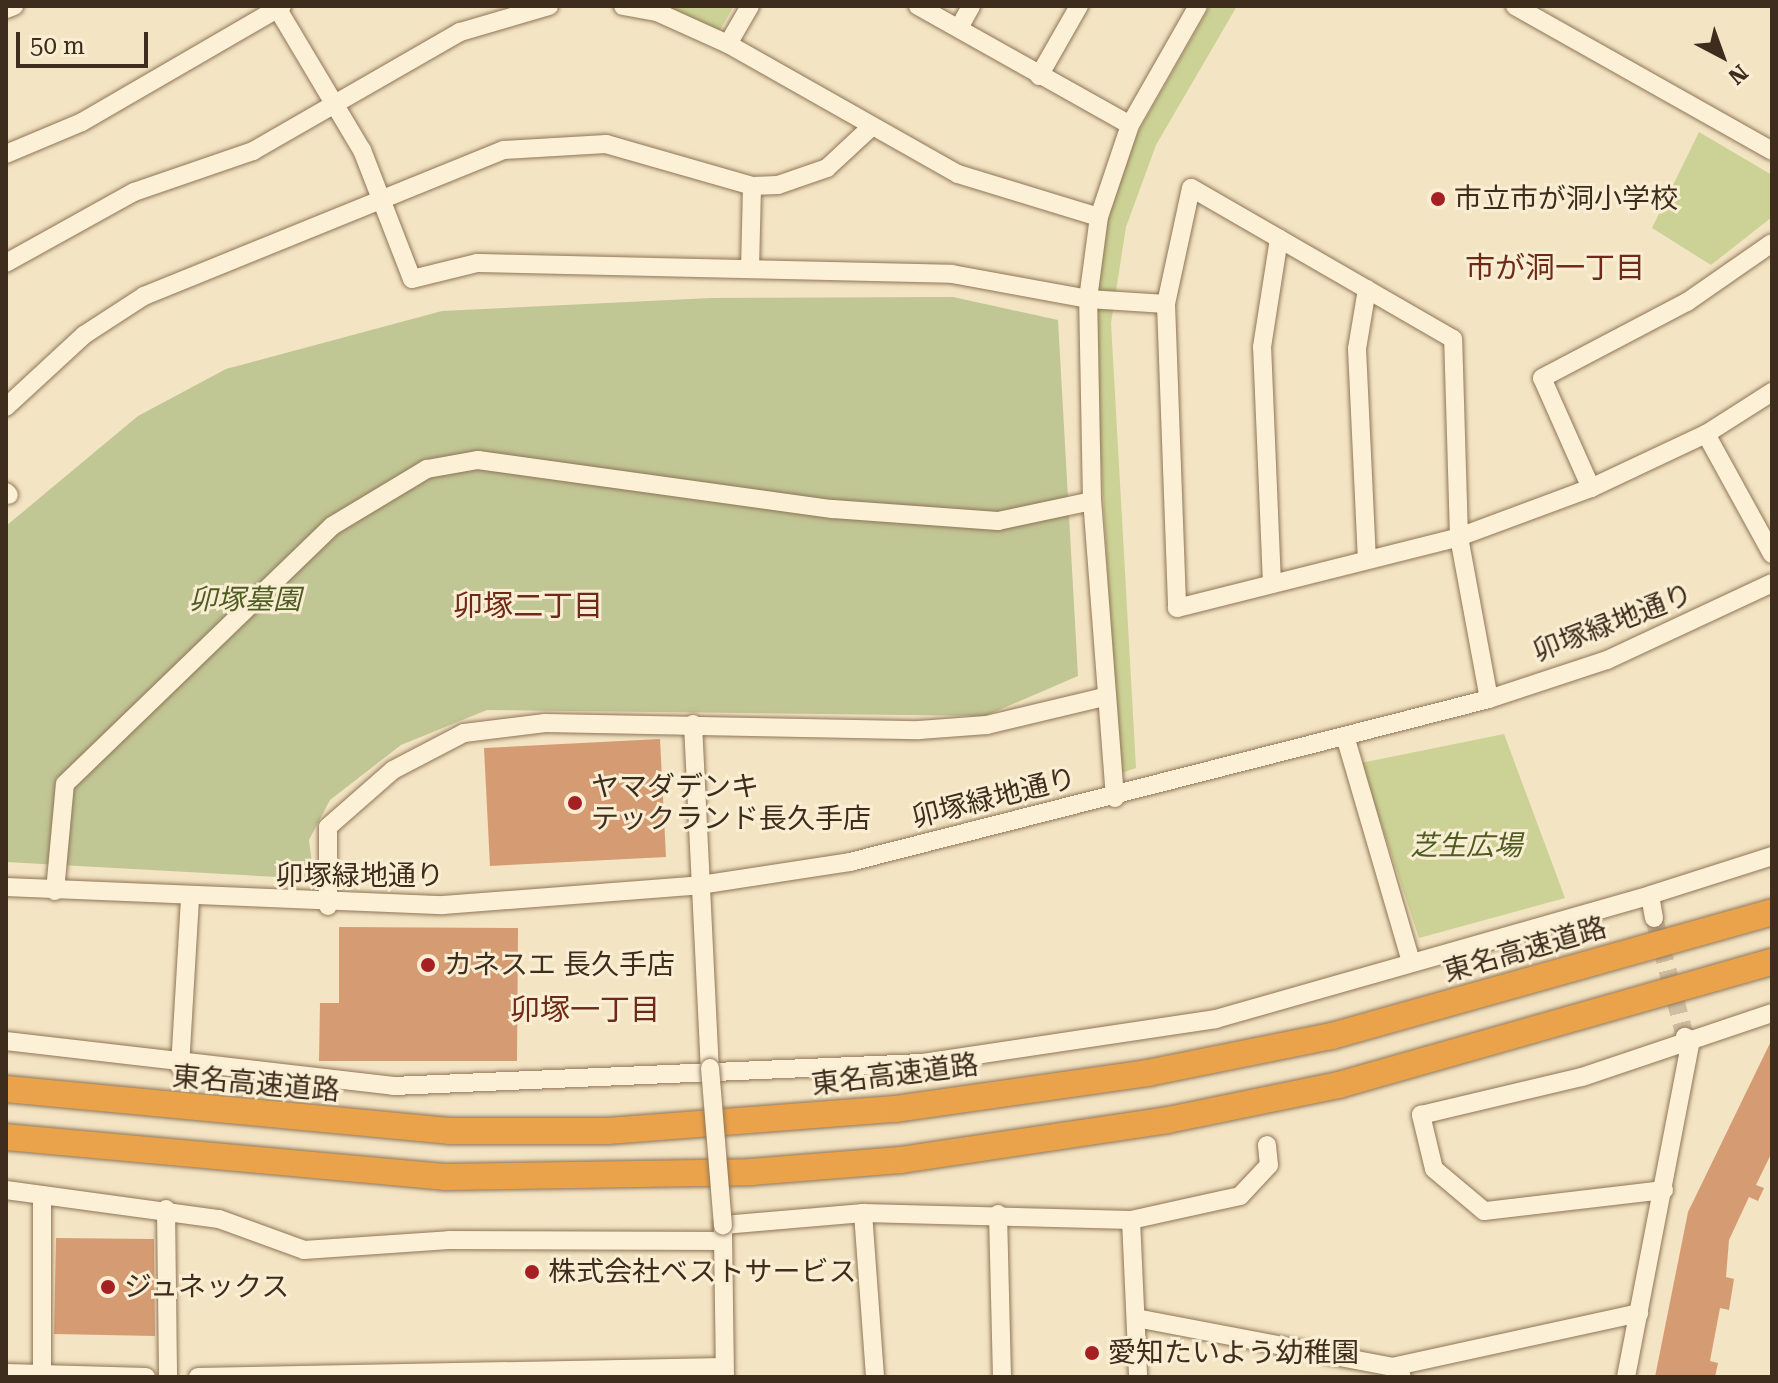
<!DOCTYPE html>
<meta charset="utf-8">
<style>
body{margin:0}
#map{position:relative;width:1778px;height:1383px;overflow:hidden;background:#f3e4c3;font-family:"Roboto Serif","Noto Sans JP",serif}
div>[style]{position:absolute}
.green>*{inset:0;background:#ccd295}
.cemetery>*{inset:0;background:#c1c695}
.building>*{inset:0;background:#d59c74}
.minor-tunnel>*{height:18px;margin-top:-9px;transform-origin:0;background:repeating-linear-gradient(90deg,#cfbfa2 0 18px,transparent 0 27px)}
.roads{filter:drop-shadow(0 0 2px #8f7557) drop-shadow(0 0 2px #8f7557)}
.minor>*{height:18px;margin:-9px;padding:0 9px;transform-origin:9px;border-radius:9px;background:#fcf1d7}
.highway>*{height:26px;margin:-13px;padding:0 13px;transform-origin:13px;border-radius:13px;background:#eba34b}
.bridges{filter:drop-shadow(0 0 2px #8f7557) drop-shadow(0 0 2px #8f7557)}
.minor-bridge>*{height:18px;margin:-9px;padding:0 9px;transform-origin:9px;border-radius:9px;background:#fcf1d7}
.dots>*{width:22px;height:22px;translate:-50% -50%;box-sizing:border-box;border:4px solid #f9eed3;border-radius:50%}
span{translate:-50% -50%;white-space:nowrap;text-align:center;line-height:1.15;-webkit-text-stroke:6px #f9eed3;paint-order:stroke}
.poi-label{font-size:28px;color:#3e2c1d}
.left{translate:0 -50%;text-align:left}
.park-label{font-size:28px;color:#4e5c21;font-style:italic}
.street-label{font-size:28px;color:#3e2c1d}
.neighbourhood-label{font-size:30px;color:#6f2917}
.frame{position:absolute;inset:0;border:8px solid #3e2c1d;pointer-events:none}
.north{position:absolute;left:1682px;top:16px;width:80px;height:80px;-webkit-text-stroke:6px #f9eed3;paint-order:stroke;rotate:139deg;font-size:22px;font-weight:700;line-height:32px;text-align:center;color:#3e2c1d}
.north::after{content:'';display:block;margin:auto;width:28px;height:36px;background:#3e2c1d;clip-path:polygon(50% 0,100% 100%,50% 72%,0 100%)}
.scale{position:absolute;left:16px;top:32px;width:132px;height:36px;box-sizing:border-box;border:4px solid #3e2c1d;border-top:0;padding-left:10px;font-size:24px;line-height:28px;white-space:nowrap;color:#3e2c1d;-webkit-text-stroke:6px #f9eed3;paint-order:stroke}
</style>
<div id="map">
<div class="green">
<div style="clip-path:polygon(638px 6px,734px 6px,717px 35px)"></div>
<div style="clip-path:polygon(1210px 6px,1237px 6px,1156px 145px,1126px 227px,1111px 323px,1136px 768px,1119px 774px,1093px 319px,1106px 220px,1138px 132px)"></div>
<div style="clip-path:polygon(1699px 132px,1772px 175px,1772px 217px,1711px 265px,1652px 228px)"></div>
<div style="clip-path:polygon(1504px 734px,1565px 898px,1419px 938px,1361px 763px)"></div>
</div>
<div class="cemetery">
<div style="clip-path:polygon(953px 297px,1058px 320px,1078px 676px,985px 716px,487px 710px,401px 745px,330px 800px,309px 840px,314px 879px,6px 862px,6px 526px,138px 416px,226px 369px,442px 311px,711px 298px)"></div>
</div>
<div class="building">
<div style="clip-path:polygon(660px 739px,666px 857px,490px 866px,484px 748px)"></div>
<div style="clip-path:polygon(339px 927px,518px 928px,517px 1061px,319px 1061px,320px 1003px,339px 1003px)"></div>
<div style="clip-path:polygon(1772px 1039px,1772px 1152px,1756px 1185px,1764px 1188px,1758px 1201px,1749px 1197px,1729px 1240px,1726px 1277px,1734px 1279px,1729px 1310px,1720px 1308px,1710px 1361px,1718px 1363px,1715px 1377px,1655px 1377px,1688px 1212px)"></div>
<div style="clip-path:polygon(56px 1238px,154px 1239px,155px 1336px,54px 1334px)"></div>
</div>
<div class="minor-tunnel">
<div style="left:1654px;top:918px;width:123px;rotate:75.4deg"></div>
</div>
<div class="roads">
<div class="minor">
<div style="left:276px;top:6px;width:168px;rotate:59.2deg"></div>
<div style="left:362px;top:150px;width:138px;rotate:68.8deg"></div>
<div style="left:412px;top:279px;width:67px;rotate:-13.8deg"></div>
<div style="left:477px;top:263px;width:475px;rotate:1.3deg"></div>
<div style="left:952px;top:274px;width:138px;rotate:10.4deg"></div>
<div style="left:1088px;top:299px;width:78px;rotate:3.7deg"></div>
<div style="left:623px;top:6px;width:35px;rotate:10deg"></div>
<div style="left:657px;top:12px;width:78px;rotate:24.3deg"></div>
<div style="left:728px;top:44px;width:264px;rotate:29.5deg"></div>
<div style="left:958px;top:174px;width:147px;rotate:17deg"></div>
<div style="left:918px;top:6px;width:243px;rotate:29.3deg"></div>
<div style="left:1515px;top:6px;width:295px;rotate:29.4deg"></div>
<div style="left:6px;top:9px;width:9px;rotate:-21deg"></div>
<div style="left:959px;top:28px;width:25px;rotate:-61deg"></div>
<div style="left:728px;top:44px;width:44px;rotate:-59.9deg"></div>
<div style="left:1039px;top:76px;width:81px;rotate:-60.3deg"></div>
<div style="left:6px;top:154px;width:82px;rotate:-22.8deg"></div>
<div style="left:82px;top:122px;width:231px;rotate:-30.1deg"></div>
<div style="left:6px;top:263px;width:146px;rotate:-29deg"></div>
<div style="left:134px;top:192px;width:126px;rotate:-19deg"></div>
<div style="left:253px;top:151px;width:239px;rotate:-29.9deg"></div>
<div style="left:460px;top:32px;width:93px;rotate:-16.3deg"></div>
<div style="left:750px;top:269px;width:83px;rotate:-88.6deg"></div>
<div style="left:1367px;top:289px;width:61px;rotate:99.5deg"></div>
<div style="left:1357px;top:349px;width:209px;rotate:87.3deg"></div>
<div style="left:6px;top:407px;width:106px;rotate:-42.7deg"></div>
<div style="left:84px;top:335px;width:72px;rotate:-33deg"></div>
<div style="left:144px;top:296px;width:388px;rotate:-22.1deg"></div>
<div style="left:504px;top:150px;width:102px;rotate:-3.4deg"></div>
<div style="left:606px;top:144px;width:152px;rotate:16deg"></div>
<div style="left:752px;top:186px;width:26px;rotate:-2deg"></div>
<div style="left:778px;top:185px;width:52px;rotate:-19.1deg"></div>
<div style="left:827px;top:168px;width:59px;rotate:-42.9deg"></div>
<div style="left:1706px;top:434px;width:137px;rotate:61.2deg"></div>
<div style="left:1591px;top:488px;width:120px;rotate:-114deg"></div>
<div style="left:1542px;top:378px;width:164px;rotate:-27.7deg"></div>
<div style="left:1687px;top:302px;width:103px;rotate:-34.8deg"></div>
<div style="left:6px;top:492px;width:4px;rotate:45deg"></div>
<div style="left:1272px;top:584px;width:237px;rotate:-92.4deg"></div>
<div style="left:1262px;top:347px;width:110px;rotate:-81.1deg"></div>
<div style="left:1489px;top:699px;width:165px;rotate:-100.5deg"></div>
<div style="left:1459px;top:537px;width:198px;rotate:-91.7deg"></div>
<div style="left:1453px;top:339px;width:302px;rotate:-150deg"></div>
<div style="left:1191px;top:188px;width:119px;rotate:102.2deg"></div>
<div style="left:1166px;top:304px;width:304px;rotate:87.9deg"></div>
<div style="left:1177px;top:608px;width:291px;rotate:-14.1deg"></div>
<div style="left:1459px;top:537px;width:141px;rotate:-20.4deg"></div>
<div style="left:1591px;top:488px;width:127px;rotate:-25.2deg"></div>
<div style="left:1706px;top:434px;width:78px;rotate:-32.5deg"></div>
<div style="left:693px;top:724px;width:344px;rotate:87.2deg"></div>
<div style="left:1345px;top:736px;width:234px;rotate:73.7deg"></div>
<div style="left:1115px;top:798px;width:298px;rotate:-94.4deg"></div>
<div style="left:1092px;top:501px;width:202px;rotate:-91.1deg"></div>
<div style="left:1088px;top:299px;width:83px;rotate:-82.4deg"></div>
<div style="left:1099px;top:217px;width:97px;rotate:-71.4deg"></div>
<div style="left:1130px;top:125px;width:137px;rotate:-60.3deg"></div>
<div style="left:6px;top:887px;width:437px;rotate:2.4deg"></div>
<div style="left:443px;top:905px;width:258px;rotate:-4.4deg"></div>
<div style="left:700px;top:885px;width:152px;rotate:-8.7deg"></div>
<div style="left:850px;top:862px;width:659px;rotate:-14.31deg"></div>
<div style="left:1489px;top:699px;width:124px;rotate:-18.3deg"></div>
<div style="left:1607px;top:660px;width:182px;rotate:-25deg"></div>
<div style="left:55px;top:891px;width:107px;rotate:-84.7deg"></div>
<div style="left:65px;top:784px;width:371px;rotate:-44deg"></div>
<div style="left:332px;top:526px;width:111px;rotate:-31deg"></div>
<div style="left:427px;top:469px;width:52px;rotate:-10deg"></div>
<div style="left:478px;top:460px;width:358px;rotate:7.9deg"></div>
<div style="left:833px;top:509px;width:165px;rotate:4.2deg"></div>
<div style="left:998px;top:521px;width:96px;rotate:-12deg"></div>
<div style="left:328px;top:906px;width:79px;rotate:-90deg"></div>
<div style="left:328px;top:827px;width:86px;rotate:-41.2deg"></div>
<div style="left:393px;top:770px;width:80px;rotate:-27.5deg"></div>
<div style="left:464px;top:733px;width:82px;rotate:-7deg"></div>
<div style="left:545px;top:723px;width:374px;rotate:1.1deg"></div>
<div style="left:919px;top:730px;width:68px;rotate:-4.2deg"></div>
<div style="left:987px;top:725px;width:120px;rotate:-13.5deg"></div>
<div style="left:1654px;top:918px;width:23px;rotate:-100deg"></div>
<div style="left:1650px;top:895px;width:128px;rotate:-17.7deg"></div>
<div style="left:6px;top:1041px;width:390px;rotate:6.6deg"></div>
<div style="left:393px;top:1086px;width:529px;rotate:-2.49deg"></div>
<div style="left:922px;top:1063px;width:297px;rotate:-8.5deg"></div>
<div style="left:1216px;top:1019px;width:451px;rotate:-15.9deg"></div>
<div style="left:180px;top:1067px;width:167px;rotate:-86.6deg"></div>
<div style="left:6px;top:1190px;width:215px;rotate:7.8deg"></div>
<div style="left:219px;top:1219px;width:90px;rotate:20deg"></div>
<div style="left:304px;top:1250px;width:145px;rotate:-3.9deg"></div>
<div style="left:449px;top:1240px;width:273px;rotate:0.2deg"></div>
<div style="left:1664px;top:1190px;width:181px;rotate:173.3deg"></div>
<div style="left:1484px;top:1211px;width:65px;rotate:-140deg"></div>
<div style="left:1434px;top:1169px;width:56px;rotate:-103.5deg"></div>
<div style="left:1421px;top:1115px;width:165px;rotate:-13.3deg"></div>
<div style="left:1582px;top:1077px;width:200px;rotate:-18.6deg"></div>
<div style="left:166px;top:1209px;width:168px;rotate:89.3deg"></div>
<div style="left:863px;top:1213px;width:164px;rotate:85.8deg"></div>
<div style="left:998px;top:1214px;width:163px;rotate:88.6deg"></div>
<div style="left:1131px;top:1220px;width:157px;rotate:87.4deg"></div>
<div style="left:1136px;top:1318px;width:261px;rotate:10.8deg"></div>
<div style="left:1392px;top:1367px;width:14px;rotate:45deg"></div>
<div style="left:1392px;top:1367px;width:253px;rotate:-12.3deg"></div>
<div style="left:6px;top:1373px;width:140px;rotate:1.6deg"></div>
<div style="left:42px;top:1374px;width:179px;rotate:-90deg"></div>
<div style="left:198px;top:1377px;width:526px;rotate:-1.09deg"></div>
<div style="left:725px;top:1377px;width:152px;rotate:-90.8deg"></div>
<div style="left:723px;top:1225px;width:141px;rotate:-4.9deg"></div>
<div style="left:863px;top:1213px;width:268px;rotate:1.5deg"></div>
<div style="left:1131px;top:1220px;width:112px;rotate:-12.4deg"></div>
<div style="left:1240px;top:1196px;width:42px;rotate:-46.9deg"></div>
<div style="left:1269px;top:1165px;width:20px;rotate:-96deg"></div>
<div style="left:1626px;top:1377px;width:343px;rotate:-79.1deg"></div>
<div style="left:1691px;top:1040px;width:7px;rotate:-153deg"></div>
</div>
<div class="highway">
<div style="left:6px;top:1089px;width:445px;rotate:5.4deg"></div>
<div style="left:449px;top:1131px;width:159px"></div>
<div style="left:608px;top:1131px;width:288px;rotate:-4.4deg"></div>
<div style="left:895px;top:1109px;width:256px;rotate:-8.1deg"></div>
<div style="left:1148px;top:1073px;width:188px;rotate:-11.4deg"></div>
<div style="left:1332px;top:1036px;width:457px;rotate:-15.7deg"></div>
<div style="left:6px;top:1137px;width:441px;rotate:5.2deg"></div>
<div style="left:445px;top:1177px;width:306px;rotate:-0.9deg"></div>
<div style="left:751px;top:1172px;width:150px;rotate:-4.6deg"></div>
<div style="left:901px;top:1160px;width:270px;rotate:-8.5deg"></div>
<div style="left:1168px;top:1120px;width:175px;rotate:-11.6deg"></div>
<div style="left:1339px;top:1085px;width:450px;rotate:-15.9deg"></div>
</div>
</div>
<div class="bridges">
<div class="minor-bridge">
<div style="left:710px;top:1068px;width:158px;rotate:85.3deg"></div>
</div>
</div>
<div class="dots">
<div style="left:1438px;top:199px;background:#a52022"></div>
<div style="left:575px;top:803px;background:#a52022"></div>
<div style="left:428px;top:965px;background:#a52022"></div>
<div style="left:532px;top:1272px;background:#a52022"></div>
<div style="left:108px;top:1287px;background:#a52022"></div>
<div style="left:1092px;top:1353px;background:#a52022"></div>
</div>
<div class="poi-label">
<span class="left" style="left:1454px;top:199px">市立市が洞小学校</span>
<span class="left" style="left:591px;top:803px">ヤマダデンキ<br>テックランド長久手店</span>
<span class="left" style="left:444px;top:965px">カネスエ 長久手店</span>
<span class="left" style="left:548px;top:1272px">株式会社ベストサービス</span>
<span class="left" style="left:124px;top:1287px">ジュネックス</span>
<span class="left" style="left:1108px;top:1353px">愛知たいよう幼稚園</span>
</div>
<div class="park-label">
<span style="left:245px;top:600px">卯塚墓園</span>
<span style="left:1466px;top:846px">芝生広場</span>
</div>
<div class="street-label">
<span style="left:1613px;top:623px;rotate:-21deg">卯塚緑地通り</span>
<span style="left:994px;top:798px;rotate:-14deg">卯塚緑地通り</span>
<span style="left:360px;top:876px">卯塚緑地通り</span>
<span style="left:1525px;top:950px;rotate:-16deg">東名高速道路</span>
<span style="left:895px;top:1075px;rotate:-7deg">東名高速道路</span>
<span style="left:256px;top:1084px;rotate:5deg">東名高速道路</span>
</div>
<div class="neighbourhood-label">
<span style="left:1555px;top:268px">市が洞一丁目</span>
<span style="left:528px;top:606px">卯塚二丁目</span>
<span style="left:585px;top:1010px">卯塚一丁目</span>
</div>
<div class="frame"></div>
<div class="north">N</div>
<div class="scale">50 m</div>
</div>
